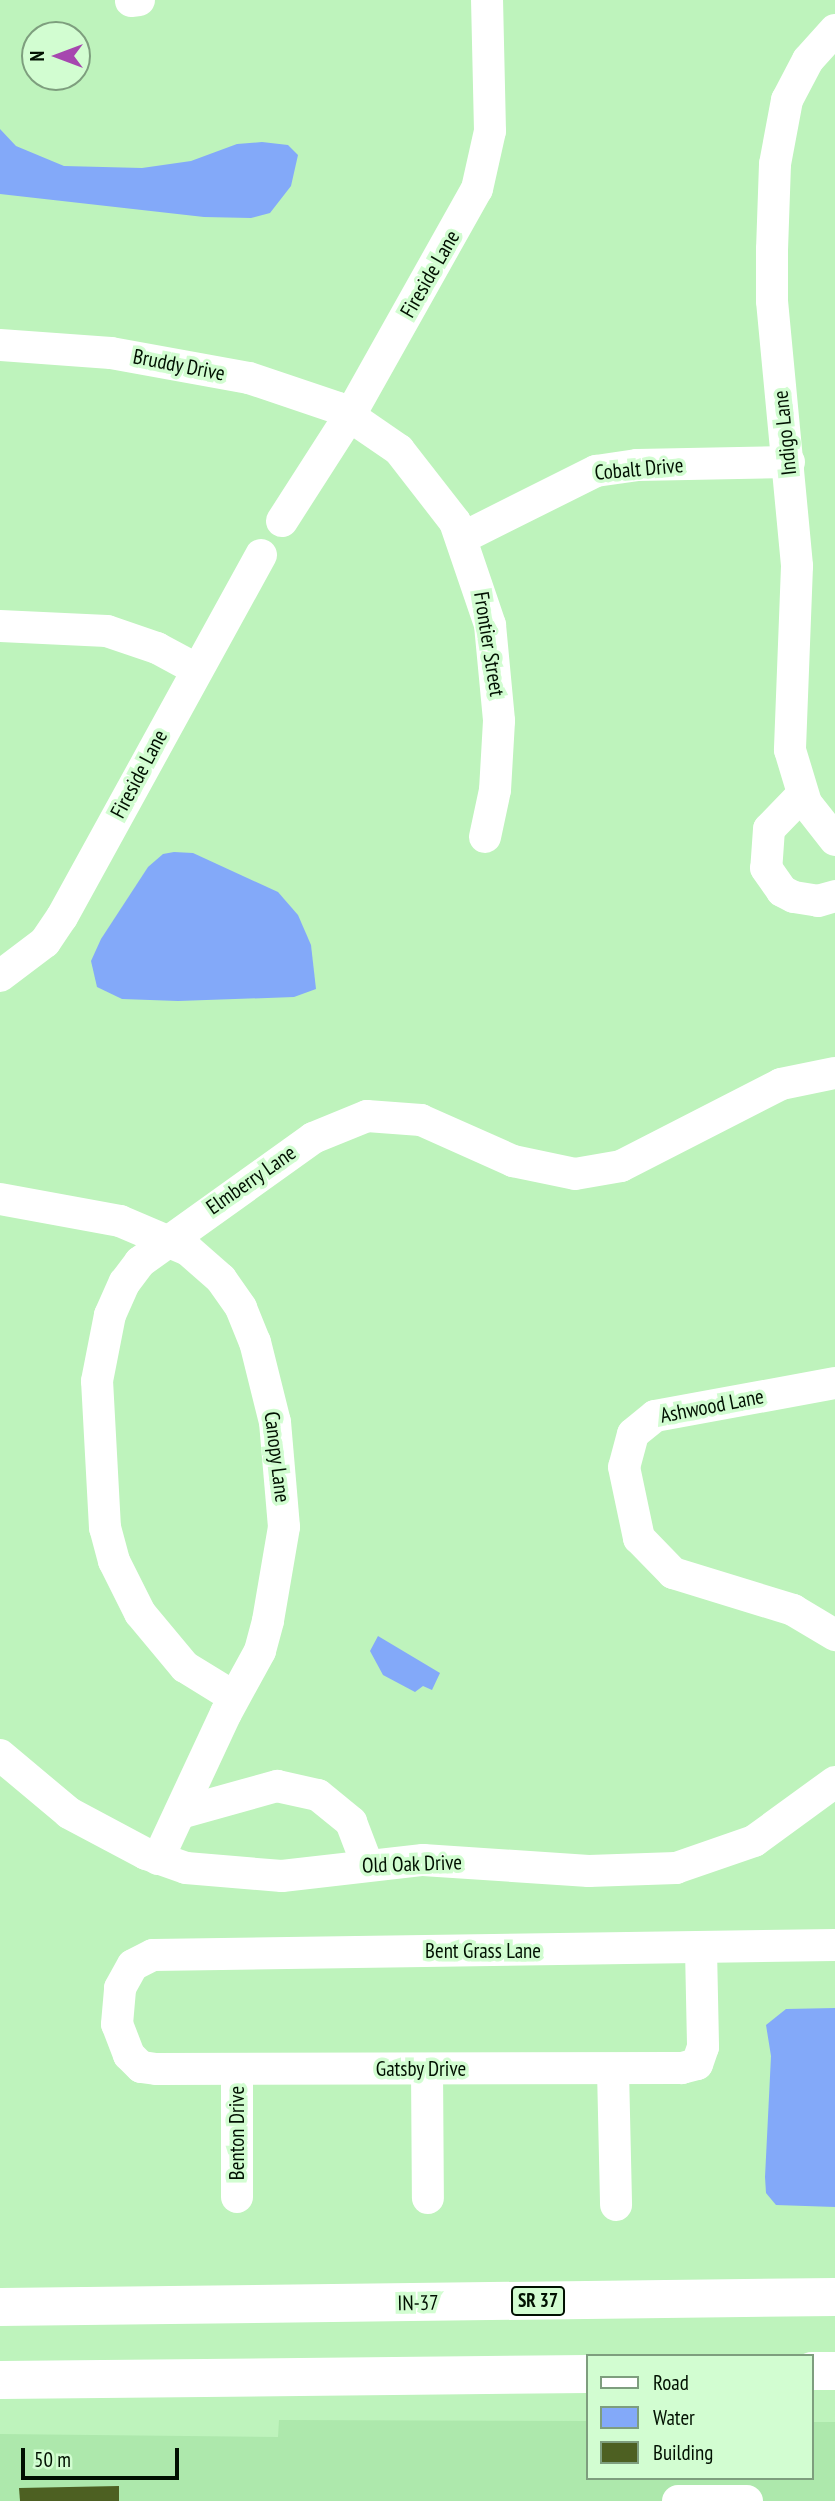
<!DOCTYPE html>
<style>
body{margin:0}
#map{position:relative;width:835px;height:2501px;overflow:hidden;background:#bef3bc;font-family:"PT Sans Narrow",sans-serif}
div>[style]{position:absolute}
.built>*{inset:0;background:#ade8ac}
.water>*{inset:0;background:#83a9f9}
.building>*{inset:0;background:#4d6022}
.minor>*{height:32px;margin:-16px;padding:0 16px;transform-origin:16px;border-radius:16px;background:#fff}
.highway>*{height:38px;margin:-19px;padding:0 19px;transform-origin:19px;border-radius:19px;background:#fff}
span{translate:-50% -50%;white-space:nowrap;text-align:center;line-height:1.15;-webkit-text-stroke:7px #d2fdd1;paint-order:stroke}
.shield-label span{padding:2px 5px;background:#d2fdd1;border:2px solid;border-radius:5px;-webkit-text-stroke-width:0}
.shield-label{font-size:19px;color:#011001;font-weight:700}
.street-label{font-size:21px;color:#011001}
.legend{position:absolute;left:586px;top:2354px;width:228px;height:126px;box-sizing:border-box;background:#d2fdd1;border:2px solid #7e9e7e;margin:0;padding:9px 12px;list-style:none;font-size:21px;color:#011001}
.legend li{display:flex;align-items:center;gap:14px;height:35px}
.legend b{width:35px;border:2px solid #7e9e7e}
.north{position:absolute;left:21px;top:21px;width:70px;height:70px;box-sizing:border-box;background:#d2fdd1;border:2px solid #7e9e7e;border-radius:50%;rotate:270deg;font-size:19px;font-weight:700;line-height:28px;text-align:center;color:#011001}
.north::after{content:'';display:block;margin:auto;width:24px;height:32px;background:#a647af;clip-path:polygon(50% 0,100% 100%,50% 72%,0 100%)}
.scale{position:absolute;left:21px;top:2448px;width:158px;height:32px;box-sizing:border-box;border:4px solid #011001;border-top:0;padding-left:9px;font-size:21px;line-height:24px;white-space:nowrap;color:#011001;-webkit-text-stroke:5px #d2fdd1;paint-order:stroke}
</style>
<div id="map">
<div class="built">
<div style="clip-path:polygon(279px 2420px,588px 2421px,588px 2478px,812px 2478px,812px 2422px,835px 2422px,835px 2501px,0 2501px,0 2434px,278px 2437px)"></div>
</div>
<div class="water">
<div style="clip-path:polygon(0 129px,16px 146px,64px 166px,142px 168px,191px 161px,237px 144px,262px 142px,288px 145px,298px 155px,291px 186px,270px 213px,251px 218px,204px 217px,0 194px)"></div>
<div style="clip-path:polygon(174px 852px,193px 853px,278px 892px,298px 915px,311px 945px,316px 989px,294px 997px,178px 1001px,122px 999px,97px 987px,91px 961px,101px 939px,148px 867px,163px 854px)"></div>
<div style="clip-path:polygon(378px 1636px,440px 1673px,432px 1690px,423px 1686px,415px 1692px,383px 1675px,370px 1651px)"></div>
<div style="clip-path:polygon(835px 2008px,835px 2207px,776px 2205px,766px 2193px,765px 2177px,771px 2056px,766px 2025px,786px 2009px)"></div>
</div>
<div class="building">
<div style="clip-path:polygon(119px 2486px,119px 2501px,20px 2501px,19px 2488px)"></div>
</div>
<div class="minor">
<div style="left:131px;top:1px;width:8px;rotate:-7deg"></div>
<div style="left:835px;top:30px;width:40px;rotate:132deg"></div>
<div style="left:808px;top:60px;width:45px;rotate:117.7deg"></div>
<div style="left:787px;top:100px;width:65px;rotate:100.6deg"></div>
<div style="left:775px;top:164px;width:85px;rotate:92deg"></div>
<div style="left:772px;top:249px;width:52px;rotate:90deg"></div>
<div style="left:772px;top:301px;width:266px;rotate:84.6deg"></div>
<div style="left:797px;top:566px;width:184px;rotate:92.2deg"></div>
<div style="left:790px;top:750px;width:55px;rotate:73.2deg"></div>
<div style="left:806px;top:803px;width:47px;rotate:51.9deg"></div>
<div style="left:0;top:345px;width:111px;rotate:4.1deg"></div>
<div style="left:111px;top:353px;width:140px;rotate:10.3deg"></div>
<div style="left:249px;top:378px;width:94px;rotate:18.6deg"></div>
<div style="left:338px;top:408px;width:74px;rotate:34.5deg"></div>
<div style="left:399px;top:450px;width:91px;rotate:52.1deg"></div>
<div style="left:455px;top:522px;width:109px;rotate:71.2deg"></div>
<div style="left:490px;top:625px;width:96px;rotate:84.6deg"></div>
<div style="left:499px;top:721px;width:69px;rotate:93.3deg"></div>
<div style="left:495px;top:790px;width:48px;rotate:102deg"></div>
<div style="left:282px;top:521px;width:126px;rotate:-57.3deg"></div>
<div style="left:350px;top:415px;width:259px;rotate:-60.7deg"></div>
<div style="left:477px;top:189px;width:59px;rotate:-77.4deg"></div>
<div style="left:490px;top:131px;width:131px;rotate:-91.3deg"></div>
<div style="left:462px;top:538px;width:150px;rotate:-26.6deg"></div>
<div style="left:596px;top:471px;width:41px;rotate:-8.3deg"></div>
<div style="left:637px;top:465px;width:152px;rotate:-1.1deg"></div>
<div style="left:0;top:626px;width:107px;rotate:2.7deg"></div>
<div style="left:107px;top:631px;width:53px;rotate:18.8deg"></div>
<div style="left:157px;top:648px;width:44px;rotate:28.3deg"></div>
<div style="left:802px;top:795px;width:47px;rotate:134.1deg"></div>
<div style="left:769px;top:829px;width:39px;rotate:94deg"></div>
<div style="left:766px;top:868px;width:28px;rotate:55deg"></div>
<div style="left:782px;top:891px;width:13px;rotate:27deg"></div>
<div style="left:794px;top:897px;width:24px;rotate:9deg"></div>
<div style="left:818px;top:901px;width:18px;rotate:-16deg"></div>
<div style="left:0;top:976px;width:56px;rotate:-37.1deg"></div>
<div style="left:45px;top:942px;width:30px;rotate:-56deg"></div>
<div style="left:62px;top:917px;width:413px;rotate:-61.2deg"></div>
<div style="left:0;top:1199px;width:122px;rotate:10.4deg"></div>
<div style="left:120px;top:1221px;width:74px;rotate:23.1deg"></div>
<div style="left:188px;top:1250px;width:44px;rotate:41.3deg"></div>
<div style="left:221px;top:1279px;width:35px;rotate:55deg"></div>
<div style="left:241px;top:1308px;width:37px;rotate:68deg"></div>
<div style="left:255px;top:1342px;width:82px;rotate:76deg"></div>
<div style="left:275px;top:1422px;width:105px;rotate:85.1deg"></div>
<div style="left:284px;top:1527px;width:95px;rotate:99.7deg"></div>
<div style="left:268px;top:1621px;width:31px;rotate:105deg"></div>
<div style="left:260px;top:1651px;width:71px;rotate:118.7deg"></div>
<div style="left:226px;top:1713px;width:161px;rotate:115deg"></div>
<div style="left:835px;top:1383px;width:183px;rotate:169.6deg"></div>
<div style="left:655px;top:1416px;width:28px;rotate:141deg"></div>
<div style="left:633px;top:1434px;width:34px;rotate:105deg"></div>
<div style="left:624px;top:1467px;width:73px;rotate:78.1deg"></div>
<div style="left:639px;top:1538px;width:49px;rotate:45.8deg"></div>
<div style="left:673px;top:1573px;width:126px;rotate:17.1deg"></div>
<div style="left:793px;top:1610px;width:49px;rotate:30.8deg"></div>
<div style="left:234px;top:1697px;width:57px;rotate:-148.5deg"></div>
<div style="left:185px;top:1667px;width:70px;rotate:-129.8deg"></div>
<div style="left:140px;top:1613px;width:58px;rotate:-116.6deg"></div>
<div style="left:114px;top:1561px;width:34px;rotate:-105deg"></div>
<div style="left:105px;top:1528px;width:147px;rotate:-93.1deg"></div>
<div style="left:97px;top:1381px;width:67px;rotate:-78.9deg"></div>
<div style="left:110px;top:1315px;width:36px;rotate:-66deg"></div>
<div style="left:125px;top:1282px;width:25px;rotate:-53deg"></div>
<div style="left:140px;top:1262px;width:213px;rotate:-35.6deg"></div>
<div style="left:313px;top:1138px;width:58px;rotate:-22.2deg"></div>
<div style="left:367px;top:1116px;width:54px;rotate:4.2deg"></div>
<div style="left:421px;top:1120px;width:101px;rotate:24deg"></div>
<div style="left:513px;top:1161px;width:63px;rotate:11.8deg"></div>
<div style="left:575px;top:1174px;width:47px;rotate:-9.9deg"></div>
<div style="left:621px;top:1166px;width:180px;rotate:-27.1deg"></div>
<div style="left:781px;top:1084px;width:55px;rotate:-11.5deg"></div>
<div style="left:0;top:1755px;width:90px;rotate:40deg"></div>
<div style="left:69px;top:1813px;width:87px;rotate:28deg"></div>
<div style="left:146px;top:1854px;width:42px;rotate:19.3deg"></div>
<div style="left:186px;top:1868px;width:96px;rotate:4.8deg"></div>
<div style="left:282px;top:1876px;width:142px;rotate:-6.5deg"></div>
<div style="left:423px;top:1860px;width:166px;rotate:3.8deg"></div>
<div style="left:589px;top:1871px;width:87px;rotate:-2deg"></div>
<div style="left:676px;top:1868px;width:83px;rotate:-19.1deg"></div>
<div style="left:754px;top:1841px;width:100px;rotate:-36.1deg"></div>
<div style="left:180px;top:1813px;width:101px;rotate:-15.6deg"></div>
<div style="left:277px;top:1786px;width:42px;rotate:12.4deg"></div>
<div style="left:318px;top:1795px;width:43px;rotate:39.3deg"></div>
<div style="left:351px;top:1822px;width:45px;rotate:69.1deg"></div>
<div style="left:701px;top:1949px;width:98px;rotate:88.8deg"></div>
<div style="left:703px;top:2047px;width:18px;rotate:109deg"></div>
<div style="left:697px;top:2064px;width:16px;rotate:165deg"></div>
<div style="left:682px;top:2068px;width:526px;rotate:179.89deg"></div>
<div style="left:156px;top:2069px;width:15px;rotate:-172deg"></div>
<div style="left:141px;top:2067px;width:17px;rotate:-135deg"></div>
<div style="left:129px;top:2055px;width:33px;rotate:-111deg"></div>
<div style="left:117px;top:2024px;width:36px;rotate:-85deg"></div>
<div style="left:120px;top:1988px;width:26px;rotate:-61deg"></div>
<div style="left:133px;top:1965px;width:22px;rotate:-27deg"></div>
<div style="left:153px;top:1955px;width:682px;rotate:-0.84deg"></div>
<div style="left:427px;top:2069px;width:129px;rotate:89.6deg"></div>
<div style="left:237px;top:2070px;width:127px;rotate:90deg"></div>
<div style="left:613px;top:2070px;width:135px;rotate:88.7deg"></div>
<div style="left:678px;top:2501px;width:69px"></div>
</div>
<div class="highway">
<div style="left:0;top:2307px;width:835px;rotate:-0.69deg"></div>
<div style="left:812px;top:2371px;width:23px"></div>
<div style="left:0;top:2380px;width:588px;rotate:-0.58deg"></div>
</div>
<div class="shield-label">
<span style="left:538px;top:2301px">SR 37</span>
</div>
<div class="street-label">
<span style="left:430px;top:274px;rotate:-60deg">Fireside Lane</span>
<span style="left:179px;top:365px;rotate:11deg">Bruddy Drive</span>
<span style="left:785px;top:433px;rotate:-96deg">Indigo Lane</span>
<span style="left:639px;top:469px;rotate:-5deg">Cobalt Drive</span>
<span style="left:489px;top:644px;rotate:81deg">Frontier Street</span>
<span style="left:139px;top:774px;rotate:-62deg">Fireside Lane</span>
<span style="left:251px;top:1180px;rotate:-35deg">Elmberry Lane</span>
<span style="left:712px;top:1406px;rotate:-11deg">Ashwood Lane</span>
<span style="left:277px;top:1457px;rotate:83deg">Canopy Lane</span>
<span style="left:412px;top:1864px;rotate:-2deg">Old Oak Drive</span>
<span style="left:483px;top:1951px">Bent Grass Lane</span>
<span style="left:421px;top:2069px">Gatsby Drive</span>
<span style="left:237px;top:2133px;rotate:-90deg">Benton Drive</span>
<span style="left:418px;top:2303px;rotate:-1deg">IN-37</span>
</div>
<ul class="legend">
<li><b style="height:9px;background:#fff"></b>Road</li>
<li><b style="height:19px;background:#83a9f9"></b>Water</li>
<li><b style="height:19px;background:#4d6022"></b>Building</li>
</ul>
<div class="north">N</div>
<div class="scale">50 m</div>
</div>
